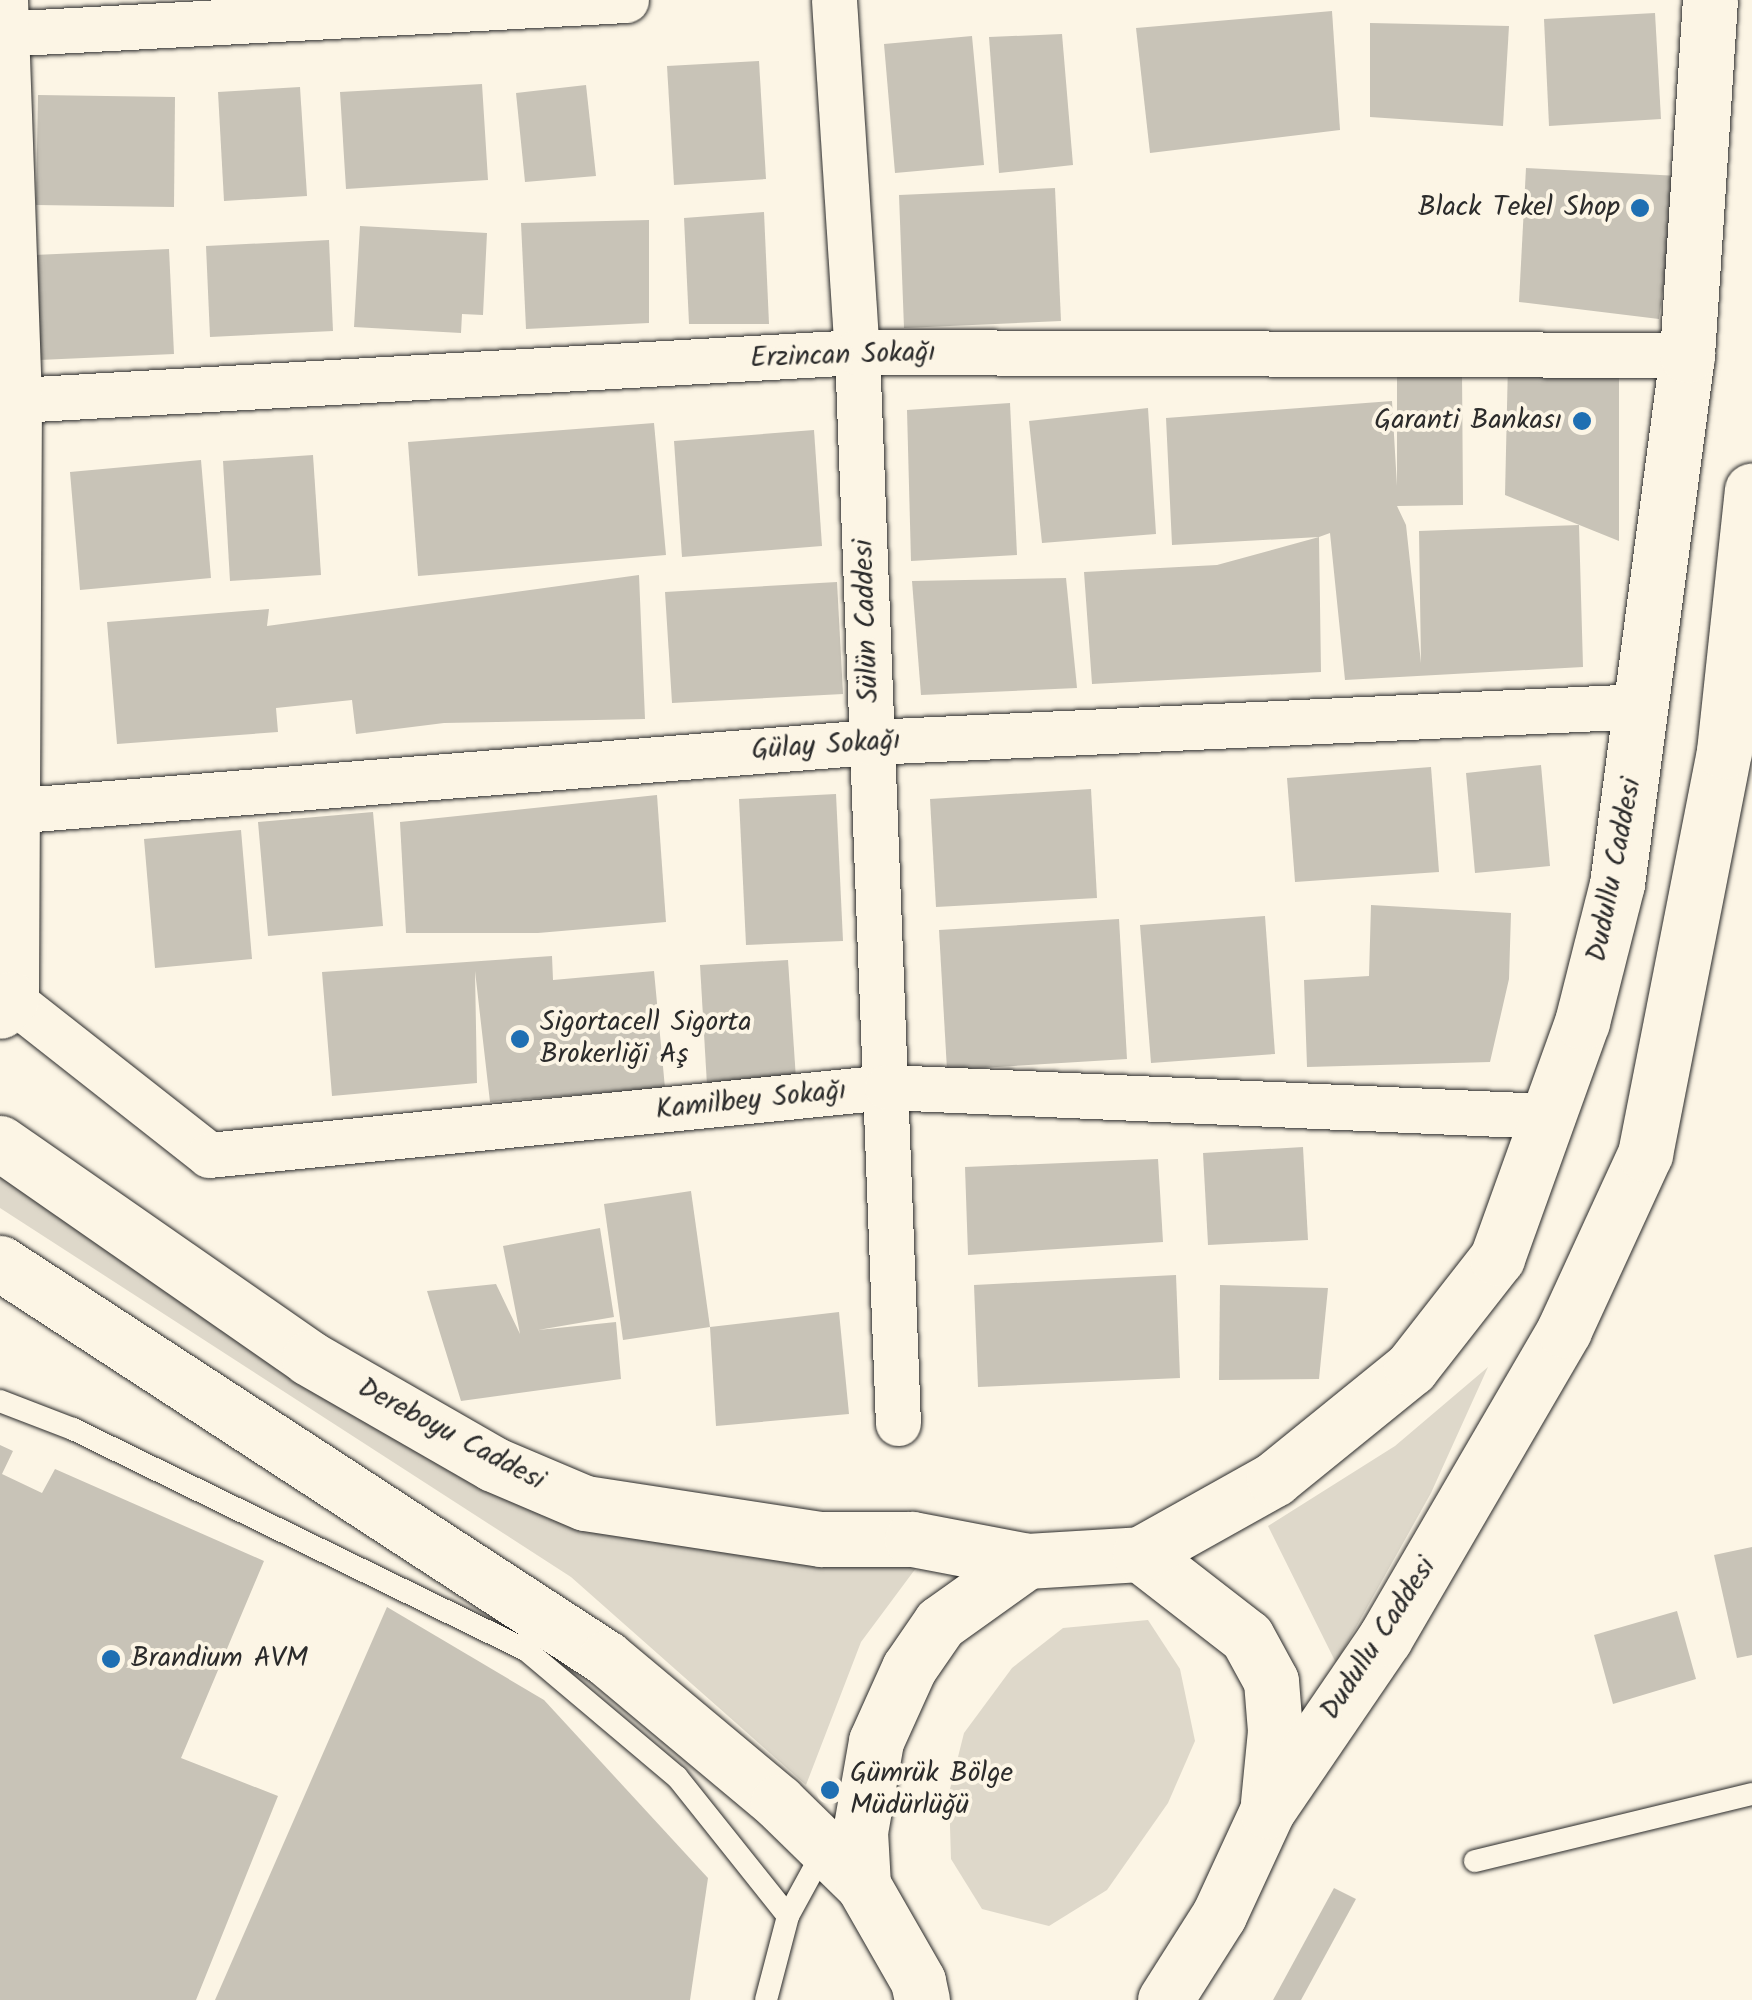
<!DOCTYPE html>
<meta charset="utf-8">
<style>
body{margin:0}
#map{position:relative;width:1752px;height:2000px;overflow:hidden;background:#fcf5e5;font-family:Kalam,sans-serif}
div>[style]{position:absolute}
.green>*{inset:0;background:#ded8ca}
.building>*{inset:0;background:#c8c3b7}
.roads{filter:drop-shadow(0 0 2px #2b2b2b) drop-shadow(0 0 2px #2b2b2b)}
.service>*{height:22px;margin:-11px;padding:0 11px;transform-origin:11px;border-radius:11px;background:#fcf5e5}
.minor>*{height:45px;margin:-22.5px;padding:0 22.5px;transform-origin:22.5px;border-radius:22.5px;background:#fcf5e5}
.tertiary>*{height:55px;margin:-27.5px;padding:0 27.5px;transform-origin:27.5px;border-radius:27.5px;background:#fcf5e5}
.primary>*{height:55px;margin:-27.5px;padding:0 27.5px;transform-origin:27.5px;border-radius:27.5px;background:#fcf5e5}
.dots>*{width:28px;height:28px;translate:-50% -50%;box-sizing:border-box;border:5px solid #fcf5e5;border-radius:50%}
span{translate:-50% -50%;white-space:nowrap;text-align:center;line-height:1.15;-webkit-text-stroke:8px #fcf5e5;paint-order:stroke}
.poi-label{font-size:28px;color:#2b2b2b}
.right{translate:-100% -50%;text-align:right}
.left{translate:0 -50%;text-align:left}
.street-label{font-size:28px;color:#2b2b2b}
</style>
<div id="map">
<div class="green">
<div style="clip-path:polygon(0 1176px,584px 1523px,919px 1564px,861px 1642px,806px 1785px,571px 1577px,0 1208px)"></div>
<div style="clip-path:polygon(1488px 1367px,1431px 1493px,1336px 1663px,1268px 1526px,1395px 1446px)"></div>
<div style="clip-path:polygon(1148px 1620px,1180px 1669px,1195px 1741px,1168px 1803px,1107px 1890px,1049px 1926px,982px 1909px,951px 1859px,949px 1793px,964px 1733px,1012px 1668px,1063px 1628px)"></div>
</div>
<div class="building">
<div style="clip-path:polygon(1332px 11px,1340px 130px,1150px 153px,1136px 28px)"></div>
<div style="clip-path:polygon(1655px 13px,1661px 119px,1549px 126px,1544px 19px)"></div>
<div style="clip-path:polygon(1370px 23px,1509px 26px,1503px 126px,1370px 117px)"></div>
<div style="clip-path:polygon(1062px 34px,1073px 165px,999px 173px,989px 37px)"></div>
<div style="clip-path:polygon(972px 36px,984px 165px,895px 173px,884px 44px)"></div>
<div style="clip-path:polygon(759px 61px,766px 179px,674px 185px,667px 66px)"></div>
<div style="clip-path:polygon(482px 84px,488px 180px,346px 189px,340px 92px)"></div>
<div style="clip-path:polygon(586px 85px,596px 176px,525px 182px,516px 93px)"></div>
<div style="clip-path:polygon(300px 87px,307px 196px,224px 201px,218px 92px)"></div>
<div style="clip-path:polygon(38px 95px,175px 97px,174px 207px,36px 205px)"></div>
<div style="clip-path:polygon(1526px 168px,1679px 176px,1659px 319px,1519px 302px)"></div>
<div style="clip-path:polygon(1055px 188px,1061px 321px,904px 328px,899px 195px)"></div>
<div style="clip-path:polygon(764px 212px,769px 324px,689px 324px,684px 218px)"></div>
<div style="clip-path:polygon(649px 220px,649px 323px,526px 329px,521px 223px)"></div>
<div style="clip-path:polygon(360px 226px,487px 233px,483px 315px,462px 314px,461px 333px,354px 327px)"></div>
<div style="clip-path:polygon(329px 240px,333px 331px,210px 337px,206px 246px)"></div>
<div style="clip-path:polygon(169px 249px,174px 354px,39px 360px,34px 255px)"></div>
<div style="clip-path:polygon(1508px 363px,1619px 368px,1619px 541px,1505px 495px)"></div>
<div style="clip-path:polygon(1397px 370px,1462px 370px,1463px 505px,1397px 506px,1406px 525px,1421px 663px,1419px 531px,1579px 525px,1583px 667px,1345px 680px,1330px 533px,1319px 537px,1321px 672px,1092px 684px,1084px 572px,1217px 565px,1319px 537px,1172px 545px,1166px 418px,1392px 401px,1397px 486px)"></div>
<div style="clip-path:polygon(1010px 403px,1017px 555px,911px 561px,907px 410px)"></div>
<div style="clip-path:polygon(1148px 408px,1156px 534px,1042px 543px,1029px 421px)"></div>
<div style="clip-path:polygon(654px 423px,666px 555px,418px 576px,408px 442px)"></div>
<div style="clip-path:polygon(814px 430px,822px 546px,682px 557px,674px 441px)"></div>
<div style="clip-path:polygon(313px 455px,321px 575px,230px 581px,223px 461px)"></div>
<div style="clip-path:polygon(201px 460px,211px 578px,80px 590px,70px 472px)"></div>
<div style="clip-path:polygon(639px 575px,645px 719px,444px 723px,356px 734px,352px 700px,276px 708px,278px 732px,117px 744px,107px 622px,269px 609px,267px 626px)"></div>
<div style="clip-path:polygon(1066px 578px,1077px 688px,921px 695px,912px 581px)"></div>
<div style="clip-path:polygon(837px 582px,843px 694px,672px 703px,665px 592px)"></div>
<div style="clip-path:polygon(1541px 765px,1550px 866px,1475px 873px,1466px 773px)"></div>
<div style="clip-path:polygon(1431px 767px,1439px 872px,1295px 882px,1287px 778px)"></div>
<div style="clip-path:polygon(1091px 789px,1097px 898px,936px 907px,930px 799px)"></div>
<div style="clip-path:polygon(836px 794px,843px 941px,746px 945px,739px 799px)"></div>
<div style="clip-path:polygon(657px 795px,666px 922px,538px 933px,406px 933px,400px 822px)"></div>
<div style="clip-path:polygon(373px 812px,383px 926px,268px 936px,258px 822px)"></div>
<div style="clip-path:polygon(241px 830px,252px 959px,155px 968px,144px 839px)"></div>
<div style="clip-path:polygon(1371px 905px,1511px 913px,1509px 979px,1490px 1062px,1307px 1067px,1304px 980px,1369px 976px)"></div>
<div style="clip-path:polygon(1265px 916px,1275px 1054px,1151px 1063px,1140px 925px)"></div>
<div style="clip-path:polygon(1119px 919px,1127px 1059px,947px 1070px,939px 930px)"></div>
<div style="clip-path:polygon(552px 956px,553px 980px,654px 971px,665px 1088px,490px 1102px,475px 971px,477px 1083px,332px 1096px,322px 972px)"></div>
<div style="clip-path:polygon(788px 960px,796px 1079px,707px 1085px,700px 965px)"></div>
<div style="clip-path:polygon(1303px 1147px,1308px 1240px,1208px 1245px,1203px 1153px)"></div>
<div style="clip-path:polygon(1158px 1159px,1163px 1242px,968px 1255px,965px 1167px)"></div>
<div style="clip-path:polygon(691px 1191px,710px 1327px,623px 1340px,604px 1204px)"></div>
<div style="clip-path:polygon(600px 1228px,614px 1317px,538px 1330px,616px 1322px,621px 1379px,461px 1401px,427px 1291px,496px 1284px,520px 1334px,503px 1246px)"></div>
<div style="clip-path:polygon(1176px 1275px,1180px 1378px,978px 1387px,974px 1285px)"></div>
<div style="clip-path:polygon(1220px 1285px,1328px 1288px,1319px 1379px,1219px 1380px)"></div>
<div style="clip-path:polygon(839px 1312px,849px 1414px,716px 1426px,710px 1327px)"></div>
<div style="clip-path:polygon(0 1445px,13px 1451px,2px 1474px,42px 1493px,55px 1469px,264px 1561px,181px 1758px,278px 1796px,196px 2000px,0 2000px)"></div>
<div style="clip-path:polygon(1752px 1547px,1752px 1655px,1737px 1658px,1714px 1555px)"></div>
<div style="clip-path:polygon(387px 1607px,544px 1700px,708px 1878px,690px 2000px,215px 2000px)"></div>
<div style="clip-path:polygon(1677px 1611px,1696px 1679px,1613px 1704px,1594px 1635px)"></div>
<div style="clip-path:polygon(1334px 1888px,1356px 1899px,1301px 2000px,1273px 2000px)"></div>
</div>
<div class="roads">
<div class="service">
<div style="left:0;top:1401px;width:78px;rotate:21deg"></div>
<div style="left:73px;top:1429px;width:504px;rotate:26.01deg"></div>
<div style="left:526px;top:1650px;width:197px;rotate:40.1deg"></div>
<div style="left:677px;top:1777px;width:178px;rotate:51.4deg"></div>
<div style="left:1475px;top:1861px;width:285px;rotate:-13.6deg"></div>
<div style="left:766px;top:2000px;width:87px;rotate:-75.3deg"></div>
<div style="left:788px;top:1916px;width:77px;rotate:-61.4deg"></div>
</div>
<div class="minor">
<div style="left:834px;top:0;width:353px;rotate:86.3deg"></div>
<div style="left:857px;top:352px;width:1072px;rotate:87.81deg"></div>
<div style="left:0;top:34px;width:627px;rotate:-3.11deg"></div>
<div style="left:0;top:401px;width:858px;rotate:-3.27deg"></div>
<div style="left:857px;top:352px;width:830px;rotate:0.21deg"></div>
<div style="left:9px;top:811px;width:865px;rotate:-4.58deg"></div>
<div style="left:871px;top:742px;width:774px;rotate:-2.67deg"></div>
<div style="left:11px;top:999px;width:252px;rotate:38.2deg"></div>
<div style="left:209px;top:1155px;width:681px;rotate:-5.73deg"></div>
<div style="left:887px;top:1087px;width:661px;rotate:2.52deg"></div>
</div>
<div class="tertiary">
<div style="left:0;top:0;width:399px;rotate:88deg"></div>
<div style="left:14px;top:399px;width:600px;rotate:90.29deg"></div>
<div style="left:11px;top:999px;width:16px;rotate:133deg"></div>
</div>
<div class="primary">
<div style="left:0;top:1143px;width:376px;rotate:34.8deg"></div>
<div style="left:309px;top:1358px;width:212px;rotate:29.9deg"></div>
<div style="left:493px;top:1464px;width:100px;rotate:23deg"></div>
<div style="left:585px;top:1503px;width:239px;rotate:8.7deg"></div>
<div style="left:821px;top:1539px;width:91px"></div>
<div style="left:912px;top:1539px;width:117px;rotate:10.8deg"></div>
<div style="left:0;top:1263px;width:723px;rotate:33.1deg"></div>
<div style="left:606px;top:1658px;width:224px;rotate:39.9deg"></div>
<div style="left:778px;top:1802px;width:119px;rotate:44.3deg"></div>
<div style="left:1140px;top:1554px;width:135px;rotate:37.8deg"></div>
<div style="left:1247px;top:1637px;width:50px;rotate:61.4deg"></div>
<div style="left:1271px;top:1681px;width:50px;rotate:85.4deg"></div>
<div style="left:1275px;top:1731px;width:72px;rotate:95.6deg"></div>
<div style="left:922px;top:2000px;width:19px;rotate:-102deg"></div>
<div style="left:918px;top:1981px;width:111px;rotate:-119.8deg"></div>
<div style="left:863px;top:1885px;width:53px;rotate:-93.2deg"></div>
<div style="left:860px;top:1832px;width:92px;rotate:-80deg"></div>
<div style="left:876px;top:1741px;width:80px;rotate:-65.7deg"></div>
<div style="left:909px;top:1668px;width:55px;rotate:-55.4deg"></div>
<div style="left:940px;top:1623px;width:107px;rotate:-35.5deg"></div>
<div style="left:1027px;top:1561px;width:113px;rotate:-3.5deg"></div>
<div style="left:1140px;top:1554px;width:154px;rotate:-29.2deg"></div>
<div style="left:1274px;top:1479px;width:176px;rotate:-39deg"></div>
<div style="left:1411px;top:1368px;width:140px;rotate:-52deg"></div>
<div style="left:1497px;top:1258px;width:251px;rotate:-70.2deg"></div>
<div style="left:1582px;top:1022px;width:142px;rotate:-75.8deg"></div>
<div style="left:1617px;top:884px;width:534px;rotate:-82.46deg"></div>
<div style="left:1687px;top:355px;width:356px;rotate:-86.3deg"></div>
<div style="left:1165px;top:2000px;width:101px;rotate:-57.6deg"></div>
<div style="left:1219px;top:1915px;width:115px;rotate:-65.2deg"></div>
<div style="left:1267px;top:1811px;width:209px;rotate:-55.7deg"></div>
<div style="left:1385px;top:1638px;width:356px;rotate:-59.8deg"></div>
<div style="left:1564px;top:1330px;width:194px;rotate:-65.3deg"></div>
<div style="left:1645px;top:1154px;width:411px;rotate:-78.9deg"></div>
<div style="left:1724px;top:751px;width:262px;rotate:-83.9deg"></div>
</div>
</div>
<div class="dots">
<div style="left:1640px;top:208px;background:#1f6fb2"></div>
<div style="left:1582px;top:421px;background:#1f6fb2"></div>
<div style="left:520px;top:1039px;background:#1f6fb2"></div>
<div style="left:111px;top:1659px;background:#1f6fb2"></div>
<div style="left:830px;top:1790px;background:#1f6fb2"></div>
</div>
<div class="poi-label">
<span class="right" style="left:1620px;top:208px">Black Tekel Shop</span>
<span class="right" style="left:1562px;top:421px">Garanti Bankası</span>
<span class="left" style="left:540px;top:1039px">Sigortacell Sigorta<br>Brokerliği Aş</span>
<span class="left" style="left:131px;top:1659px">Brandium AVM</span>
<span class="left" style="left:850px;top:1790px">Gümrük Bölge<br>Müdürlüğü</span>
</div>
<div class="street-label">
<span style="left:843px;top:356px;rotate:-2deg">Erzincan Sokağı</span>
<span style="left:867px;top:621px;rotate:-92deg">Sülün Caddesi</span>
<span style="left:826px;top:746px;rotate:-4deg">Gülay Sokağı</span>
<span style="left:1615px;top:870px;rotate:-79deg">Dudullu Caddesi</span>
<span style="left:751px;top:1101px;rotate:-6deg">Kamilbey Sokağı</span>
<span style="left:451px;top:1435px;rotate:28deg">Dereboyu Caddesi</span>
<span style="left:1379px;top:1639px;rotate:-57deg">Dudullu Caddesi</span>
</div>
</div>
